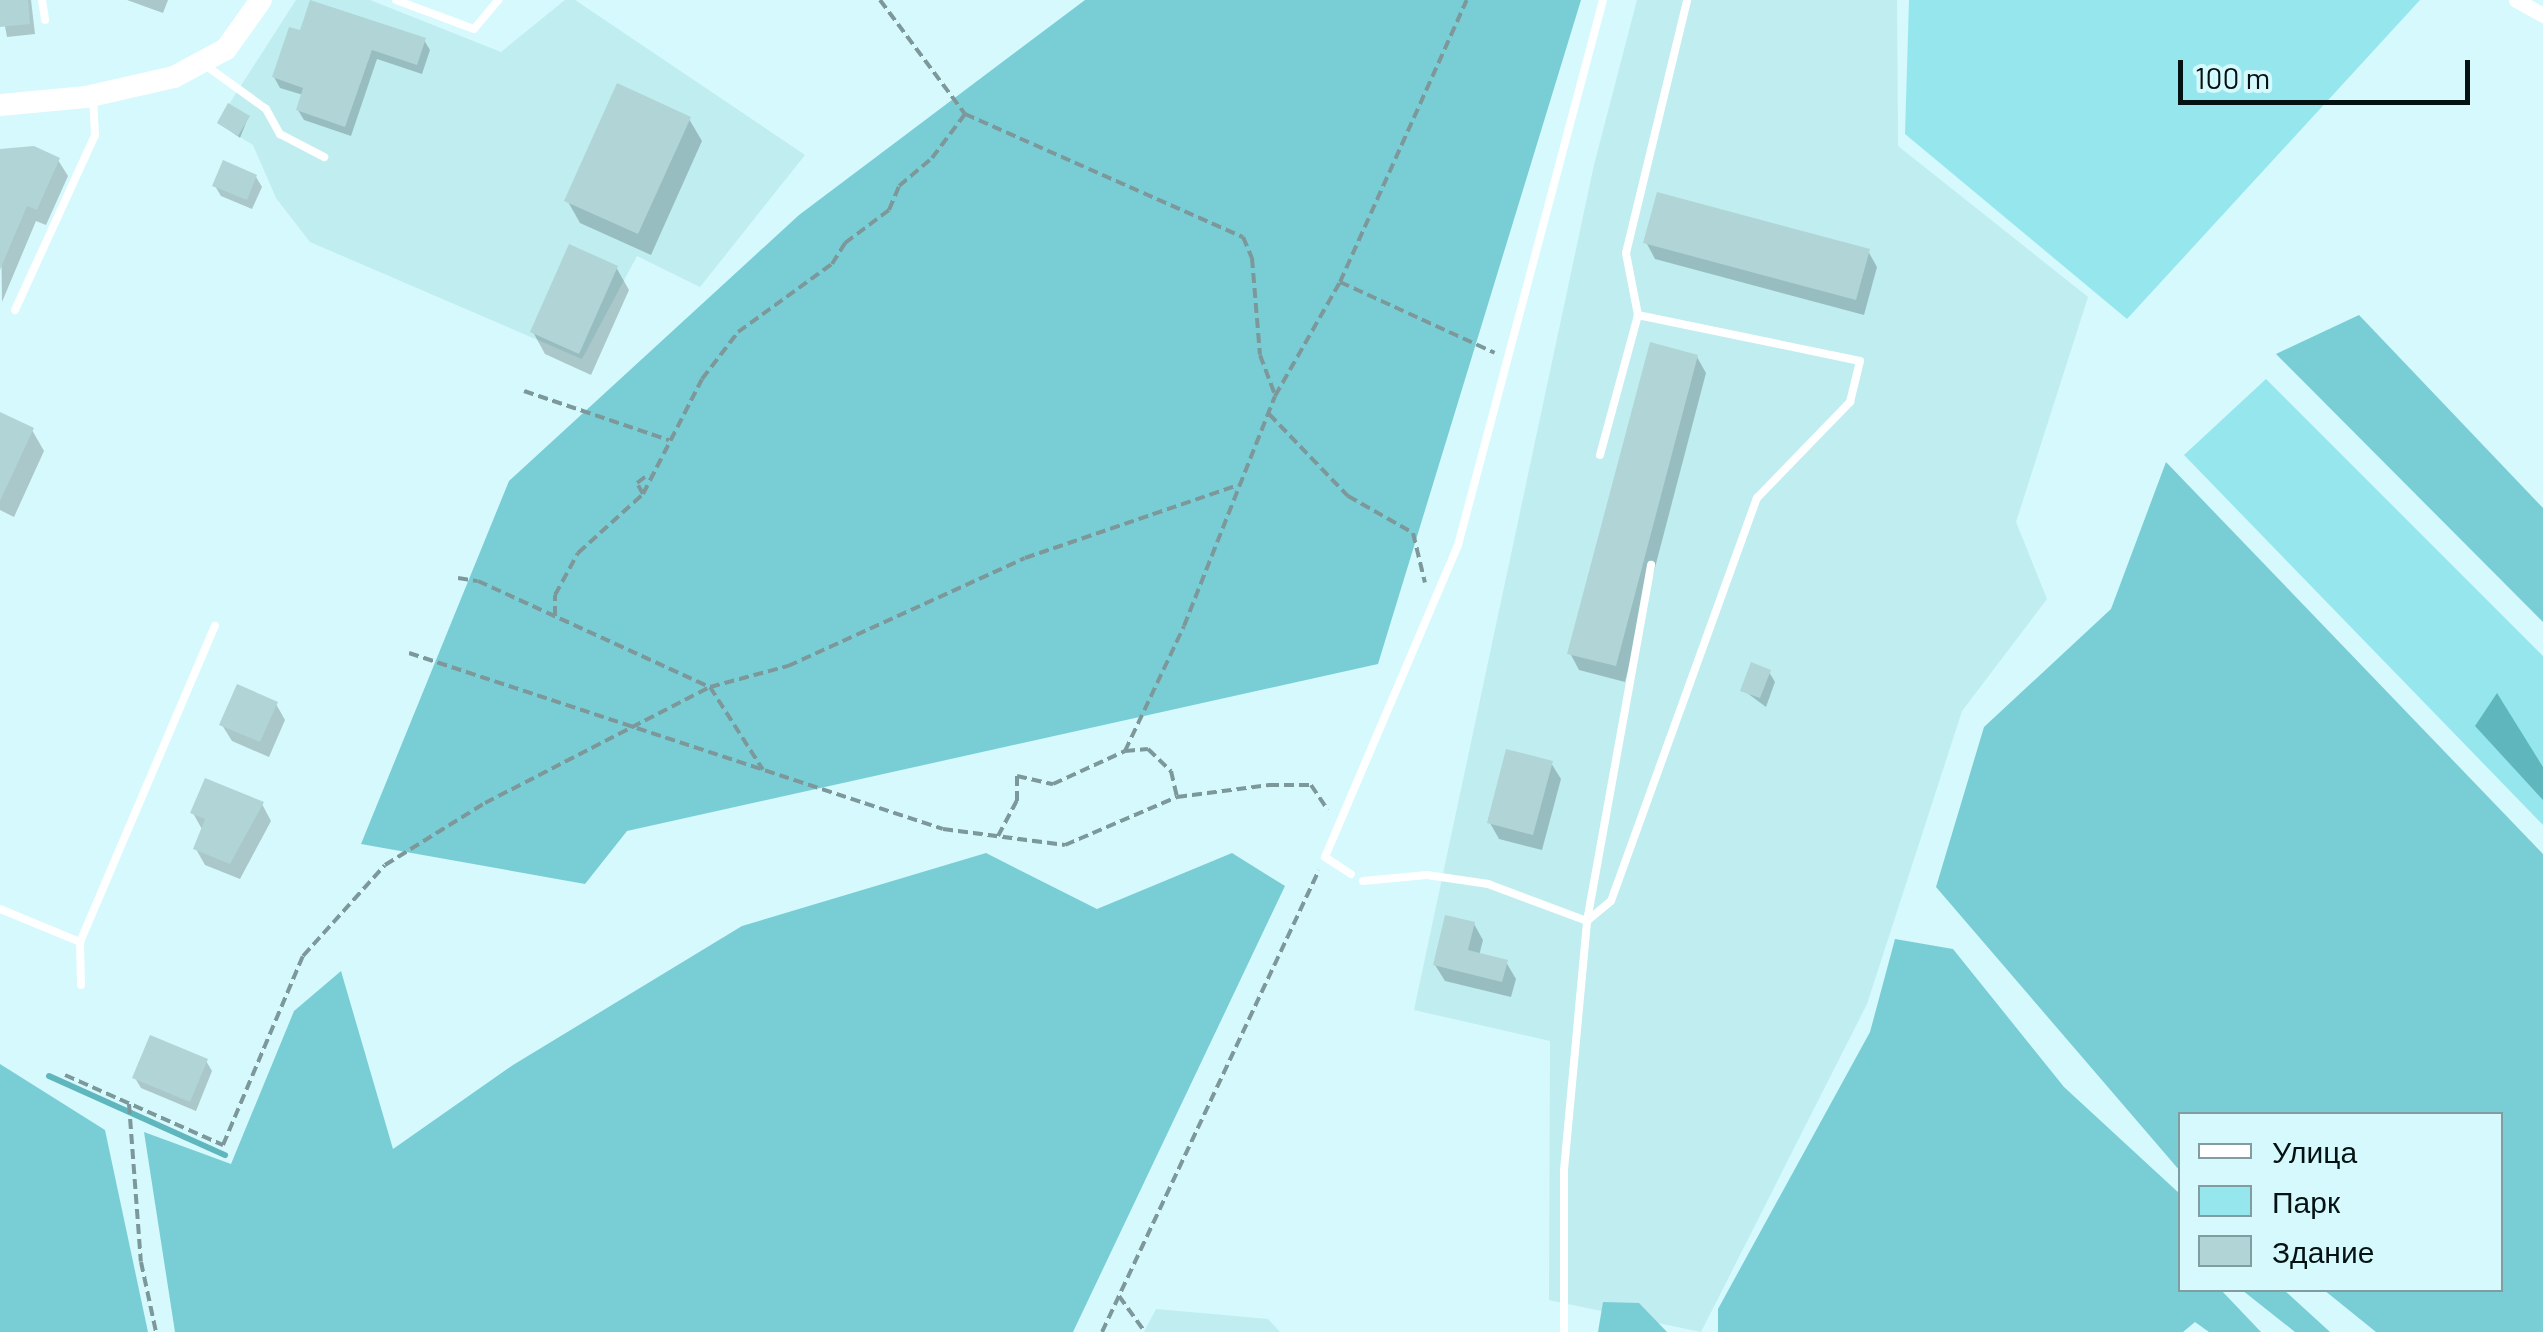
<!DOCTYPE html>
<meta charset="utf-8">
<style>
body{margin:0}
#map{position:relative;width:2543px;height:1332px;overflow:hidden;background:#d5f9fc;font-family:Barlow,sans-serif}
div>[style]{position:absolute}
.built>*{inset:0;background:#bfedf0}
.green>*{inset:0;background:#96e7ed}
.forest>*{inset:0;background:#79ced5}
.water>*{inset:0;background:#60b6bd}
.shadow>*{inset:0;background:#0003}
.stream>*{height:6px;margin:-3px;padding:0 3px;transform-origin:3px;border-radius:3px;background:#60b6bd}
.building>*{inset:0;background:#b1d4d6}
.path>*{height:4px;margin-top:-2px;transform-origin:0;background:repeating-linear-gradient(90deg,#7d989a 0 10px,transparent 0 15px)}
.lane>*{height:8px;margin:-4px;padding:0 4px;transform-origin:4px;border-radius:4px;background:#fff}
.street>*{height:15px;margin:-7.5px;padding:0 7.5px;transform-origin:7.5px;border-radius:7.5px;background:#fff}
.secondary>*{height:22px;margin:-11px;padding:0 11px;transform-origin:11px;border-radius:11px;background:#fff}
span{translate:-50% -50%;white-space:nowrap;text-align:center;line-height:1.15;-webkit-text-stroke:10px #d5f9fc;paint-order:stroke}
.legend{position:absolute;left:2178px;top:1112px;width:325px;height:180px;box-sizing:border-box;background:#d5f9fc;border:2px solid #829d9f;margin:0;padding:12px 18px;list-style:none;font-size:30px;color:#051213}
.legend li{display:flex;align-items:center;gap:20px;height:50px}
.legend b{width:50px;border:2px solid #829d9f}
.scale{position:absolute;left:2178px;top:60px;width:292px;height:45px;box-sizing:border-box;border:5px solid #051213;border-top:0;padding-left:12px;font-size:30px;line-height:35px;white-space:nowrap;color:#051213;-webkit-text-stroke:8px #d5f9fc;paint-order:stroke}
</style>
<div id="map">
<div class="built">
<div style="clip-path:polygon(296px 0,370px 0,501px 52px,565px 0,575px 0,805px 155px,700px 287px,637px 256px,582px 359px,310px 242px,276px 198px,253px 145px,217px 123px)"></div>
<div style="clip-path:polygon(1637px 0,1897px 0,1898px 146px,2088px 297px,2016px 522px,2047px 599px,1962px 711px,1867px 1004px,1701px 1332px,1549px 1300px,1550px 1041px,1414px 1010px,1594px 165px)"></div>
<div style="clip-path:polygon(1156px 1309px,1268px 1319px,1280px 1332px,1144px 1332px)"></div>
</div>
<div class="green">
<div style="clip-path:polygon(1909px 0,2420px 0,2127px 319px,1905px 134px)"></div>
<div style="clip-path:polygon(2266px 379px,2543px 656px,2543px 825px,2184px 455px)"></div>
</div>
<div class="forest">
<div style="clip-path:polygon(1085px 0,1581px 0,1378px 664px,627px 831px,585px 884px,361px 844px,509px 481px,799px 215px)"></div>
<div style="clip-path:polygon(2359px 315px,2543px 508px,2543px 622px,2276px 354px)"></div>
<div style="clip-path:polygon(2166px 462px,2543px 854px,2543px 1332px,2376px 1332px,2324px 1290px,2500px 1290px,2500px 1114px,2180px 1114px,2180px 1171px,1936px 887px,1984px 727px,2111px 609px)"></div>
<div style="clip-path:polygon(986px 853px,1097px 909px,1232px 853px,1285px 886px,1073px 1332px,175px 1332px,144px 1132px,231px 1164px,294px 1011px,341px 971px,393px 1149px,513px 1065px,742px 926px)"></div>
<div style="clip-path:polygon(1895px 939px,1953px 949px,2064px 1087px,2180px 1194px,2180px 1290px,2221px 1290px,2261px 1332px,2209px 1332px,2195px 1322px,2183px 1332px,1718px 1332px,1718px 1309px,1870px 1032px)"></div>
<div style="clip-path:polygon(0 1064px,105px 1130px,148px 1332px,0 1332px)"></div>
<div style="clip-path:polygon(2242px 1290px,2284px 1290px,2330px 1332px,2295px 1332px)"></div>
<div style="clip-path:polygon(1603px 1302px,1639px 1303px,1667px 1332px,1598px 1332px)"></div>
</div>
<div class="water">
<div style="clip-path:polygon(2497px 693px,2543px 767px,2543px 800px,2475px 726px)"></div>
</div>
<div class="shadow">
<div style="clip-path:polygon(0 0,31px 0,35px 34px,7px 37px)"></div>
<div style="clip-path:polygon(127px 0,168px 0,163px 13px)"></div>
<div style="clip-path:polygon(290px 30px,424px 40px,430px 50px,422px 74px,377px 59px,351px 136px,304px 120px,298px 110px,303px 95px,280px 88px,274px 77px)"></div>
<div style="clip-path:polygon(248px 118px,240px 138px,219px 123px)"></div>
<div style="clip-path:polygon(689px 119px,702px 141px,651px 255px,580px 223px,567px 200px)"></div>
<div style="clip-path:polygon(0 152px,58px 160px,68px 176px,46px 225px,36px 221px,2px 302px)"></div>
<div style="clip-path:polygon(256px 177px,262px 187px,252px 209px,221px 196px,215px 186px)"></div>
<div style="clip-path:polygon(1646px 242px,1868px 251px,1877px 267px,1864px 315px,1655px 259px)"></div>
<div style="clip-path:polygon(616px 267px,629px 290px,591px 375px,545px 354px,533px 332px)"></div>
<div style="clip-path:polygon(1697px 357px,1706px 373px,1625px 682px,1579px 670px,1570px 653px)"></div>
<div style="clip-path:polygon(0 415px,32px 430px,44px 451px,14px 517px,0 510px)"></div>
<div style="clip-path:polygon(1769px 672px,1775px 682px,1766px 707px,1743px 690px)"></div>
<div style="clip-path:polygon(276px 704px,285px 720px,269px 757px,232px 741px,222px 725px)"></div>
<div style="clip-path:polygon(1551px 763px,1561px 779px,1542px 850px,1499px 839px,1490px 823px)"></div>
<div style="clip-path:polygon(262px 804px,271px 821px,240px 879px,205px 865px,196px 849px,203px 831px,193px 813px)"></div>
<div style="clip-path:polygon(1474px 924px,1483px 940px,1479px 956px,1506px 962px,1516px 979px,1511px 997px,1445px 981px,1435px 965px)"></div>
<div style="clip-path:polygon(206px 1061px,212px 1071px,196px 1111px,141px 1088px,135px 1078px)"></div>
</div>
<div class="stream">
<div style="left:49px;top:1076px;width:193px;rotate:24.2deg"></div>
</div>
<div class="building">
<div style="clip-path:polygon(0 0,28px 0,30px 24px,0 27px)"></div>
<div style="clip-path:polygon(310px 0,426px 38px,417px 65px,372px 50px,345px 127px,296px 110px,303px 88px,272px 77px,289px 27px,300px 30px)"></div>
<div style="clip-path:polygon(617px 83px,691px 117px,638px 234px,564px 201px)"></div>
<div style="clip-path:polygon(228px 103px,250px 116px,238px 136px,217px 123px)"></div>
<div style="clip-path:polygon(34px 146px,60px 158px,37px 210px,27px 206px,0 270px,0 149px)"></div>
<div style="clip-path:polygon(223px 160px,257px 175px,247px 200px,212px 186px)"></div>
<div style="clip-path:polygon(1657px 192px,1870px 249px,1856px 300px,1643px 243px)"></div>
<div style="clip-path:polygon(569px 244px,618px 266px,579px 354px,530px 332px)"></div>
<div style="clip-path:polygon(1650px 342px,1698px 355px,1616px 666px,1567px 654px)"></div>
<div style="clip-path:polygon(0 412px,34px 428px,0 501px)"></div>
<div style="clip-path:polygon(1751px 662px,1771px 670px,1760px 698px,1740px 691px)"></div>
<div style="clip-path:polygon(237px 684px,278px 702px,260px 742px,219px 725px)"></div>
<div style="clip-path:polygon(1506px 749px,1553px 761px,1533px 835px,1487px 823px)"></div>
<div style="clip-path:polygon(205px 778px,264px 802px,230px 864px,193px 849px,205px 819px,190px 813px)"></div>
<div style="clip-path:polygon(1445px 915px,1475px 922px,1468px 950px,1508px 960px,1502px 982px,1433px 965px)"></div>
<div style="clip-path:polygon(150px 1035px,208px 1059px,190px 1102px,132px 1078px)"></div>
</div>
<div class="path">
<div style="left:880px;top:0;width:142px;rotate:53.3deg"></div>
<div style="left:965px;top:114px;width:304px;rotate:23.9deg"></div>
<div style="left:1243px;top:237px;width:23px;rotate:67deg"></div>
<div style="left:1252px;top:258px;width:97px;rotate:85.3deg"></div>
<div style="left:1260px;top:355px;width:43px;rotate:69.4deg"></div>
<div style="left:1340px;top:282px;width:170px;rotate:24.6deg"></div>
<div style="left:524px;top:391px;width:153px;rotate:18.7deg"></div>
<div style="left:1269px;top:414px;width:114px;rotate:46.1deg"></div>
<div style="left:1348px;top:496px;width:75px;rotate:29.6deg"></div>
<div style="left:1413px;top:533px;width:51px;rotate:76.5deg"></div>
<div style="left:643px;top:494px;width:13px;rotate:-119deg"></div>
<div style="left:637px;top:483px;width:15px;rotate:-37deg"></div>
<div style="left:458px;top:578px;width:20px;rotate:9deg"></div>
<div style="left:478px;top:581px;width:255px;rotate:24.6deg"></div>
<div style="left:710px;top:687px;width:81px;rotate:-15.1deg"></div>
<div style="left:788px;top:666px;width:260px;rotate:-24.5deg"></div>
<div style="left:1025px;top:558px;width:225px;rotate:-18.9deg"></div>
<div style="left:555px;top:616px;width:21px;rotate:-90deg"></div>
<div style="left:555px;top:595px;width:48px;rotate:-61.3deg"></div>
<div style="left:578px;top:553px;width:88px;rotate:-42.2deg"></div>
<div style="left:643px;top:494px;width:129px;rotate:-62.8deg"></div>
<div style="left:702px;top:379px;width:59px;rotate:-52.5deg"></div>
<div style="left:738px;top:332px;width:116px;rotate:-35.9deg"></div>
<div style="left:832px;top:264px;width:25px;rotate:-58deg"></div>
<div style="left:845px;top:243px;width:55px;rotate:-36.9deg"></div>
<div style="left:889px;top:210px;width:26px;rotate:-67deg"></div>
<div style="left:899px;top:186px;width:43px;rotate:-40.3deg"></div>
<div style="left:932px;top:158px;width:55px;rotate:-53.1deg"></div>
<div style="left:409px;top:653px;width:562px;rotate:18.24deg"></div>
<div style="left:943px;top:829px;width:123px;rotate:7.5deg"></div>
<div style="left:1065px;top:845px;width:122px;rotate:-23.2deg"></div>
<div style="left:1177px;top:797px;width:93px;rotate:-7.4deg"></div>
<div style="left:1269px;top:785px;width:42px"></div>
<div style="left:1311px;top:785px;width:30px;rotate:56deg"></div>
<div style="left:1125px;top:751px;width:138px;rotate:-64.7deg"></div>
<div style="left:1184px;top:626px;width:247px;rotate:-68.4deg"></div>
<div style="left:1275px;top:396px;width:131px;rotate:-60.3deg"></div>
<div style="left:1340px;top:282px;width:309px;rotate:-65.8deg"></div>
<div style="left:998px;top:836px;width:40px;rotate:-62deg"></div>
<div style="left:1017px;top:801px;width:25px;rotate:-90deg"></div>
<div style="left:1017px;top:776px;width:37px;rotate:13deg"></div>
<div style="left:1053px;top:784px;width:79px;rotate:-24.6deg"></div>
<div style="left:1125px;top:751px;width:23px;rotate:-5deg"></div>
<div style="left:1148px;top:749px;width:32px;rotate:44deg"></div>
<div style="left:1171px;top:771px;width:27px;rotate:77deg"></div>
<div style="left:65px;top:1075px;width:173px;rotate:23.9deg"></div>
<div style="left:223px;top:1145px;width:205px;rotate:-67.1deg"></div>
<div style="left:303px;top:956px;width:122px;rotate:-48deg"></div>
<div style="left:385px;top:865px;width:118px;rotate:-31.8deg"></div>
<div style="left:485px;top:803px;width:253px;rotate:-27.3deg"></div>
<div style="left:710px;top:687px;width:98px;rotate:57.4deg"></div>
<div style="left:129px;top:1104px;width:158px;rotate:85.7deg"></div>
<div style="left:141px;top:1262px;width:72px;rotate:77.9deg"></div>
<div style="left:1119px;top:1296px;width:44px;rotate:54.2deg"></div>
<div style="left:1102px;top:1332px;width:510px;rotate:-64.84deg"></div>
</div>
<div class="lane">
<div style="left:42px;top:0;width:20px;rotate:81deg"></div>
<div style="left:396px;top:0;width:83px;rotate:20.4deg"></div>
<div style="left:474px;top:29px;width:38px;rotate:-50deg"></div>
<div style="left:205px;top:65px;width:75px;rotate:35.8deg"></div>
<div style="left:266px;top:109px;width:29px;rotate:61deg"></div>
<div style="left:280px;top:134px;width:50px;rotate:27.6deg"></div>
<div style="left:15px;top:310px;width:192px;rotate:-65.4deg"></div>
<div style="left:95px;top:135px;width:38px;rotate:-93deg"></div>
<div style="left:1600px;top:455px;width:145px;rotate:-74.8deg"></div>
<div style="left:1638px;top:315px;width:63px;rotate:-101deg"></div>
<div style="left:1626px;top:253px;width:260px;rotate:-76.4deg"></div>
<div style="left:1351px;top:874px;width:31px;rotate:-147deg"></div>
<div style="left:1325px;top:857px;width:339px;rotate:-66.9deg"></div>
<div style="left:1458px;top:545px;width:564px;rotate:-75.1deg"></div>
<div style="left:1363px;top:881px;width:64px;rotate:-5.4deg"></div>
<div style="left:1427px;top:875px;width:62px;rotate:8.4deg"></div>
<div style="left:1488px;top:884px;width:106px;rotate:20.5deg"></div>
<div style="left:0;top:909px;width:87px;rotate:22.4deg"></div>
<div style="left:1587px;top:921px;width:31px;rotate:-40deg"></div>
<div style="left:1611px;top:901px;width:429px;rotate:-70.1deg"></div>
<div style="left:1757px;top:498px;width:134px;rotate:-45.9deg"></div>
<div style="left:1850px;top:402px;width:42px;rotate:-76.3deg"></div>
<div style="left:1860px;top:361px;width:227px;rotate:-168.3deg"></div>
<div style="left:81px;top:985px;width:43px;rotate:-91.3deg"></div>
<div style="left:80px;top:942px;width:344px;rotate:-66.9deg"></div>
<div style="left:1564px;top:1332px;width:162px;rotate:-90deg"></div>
<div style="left:1564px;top:1170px;width:250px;rotate:-84.7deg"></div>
<div style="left:1587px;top:921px;width:362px;rotate:-79.8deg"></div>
</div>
<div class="street">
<div style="left:2516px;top:0;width:31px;rotate:29deg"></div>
</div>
<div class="secondary">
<div style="left:0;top:105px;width:86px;rotate:-5.3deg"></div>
<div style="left:86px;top:97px;width:90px;rotate:-12.8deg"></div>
<div style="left:174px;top:77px;width:59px;rotate:-28.3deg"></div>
<div style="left:226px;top:49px;width:60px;rotate:-54.5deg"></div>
</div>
<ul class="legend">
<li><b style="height:12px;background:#fff"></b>Улица</li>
<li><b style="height:28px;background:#96e7ed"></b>Парк</li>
<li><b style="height:28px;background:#b1d4d6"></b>Здание</li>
</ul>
<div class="scale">100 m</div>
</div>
